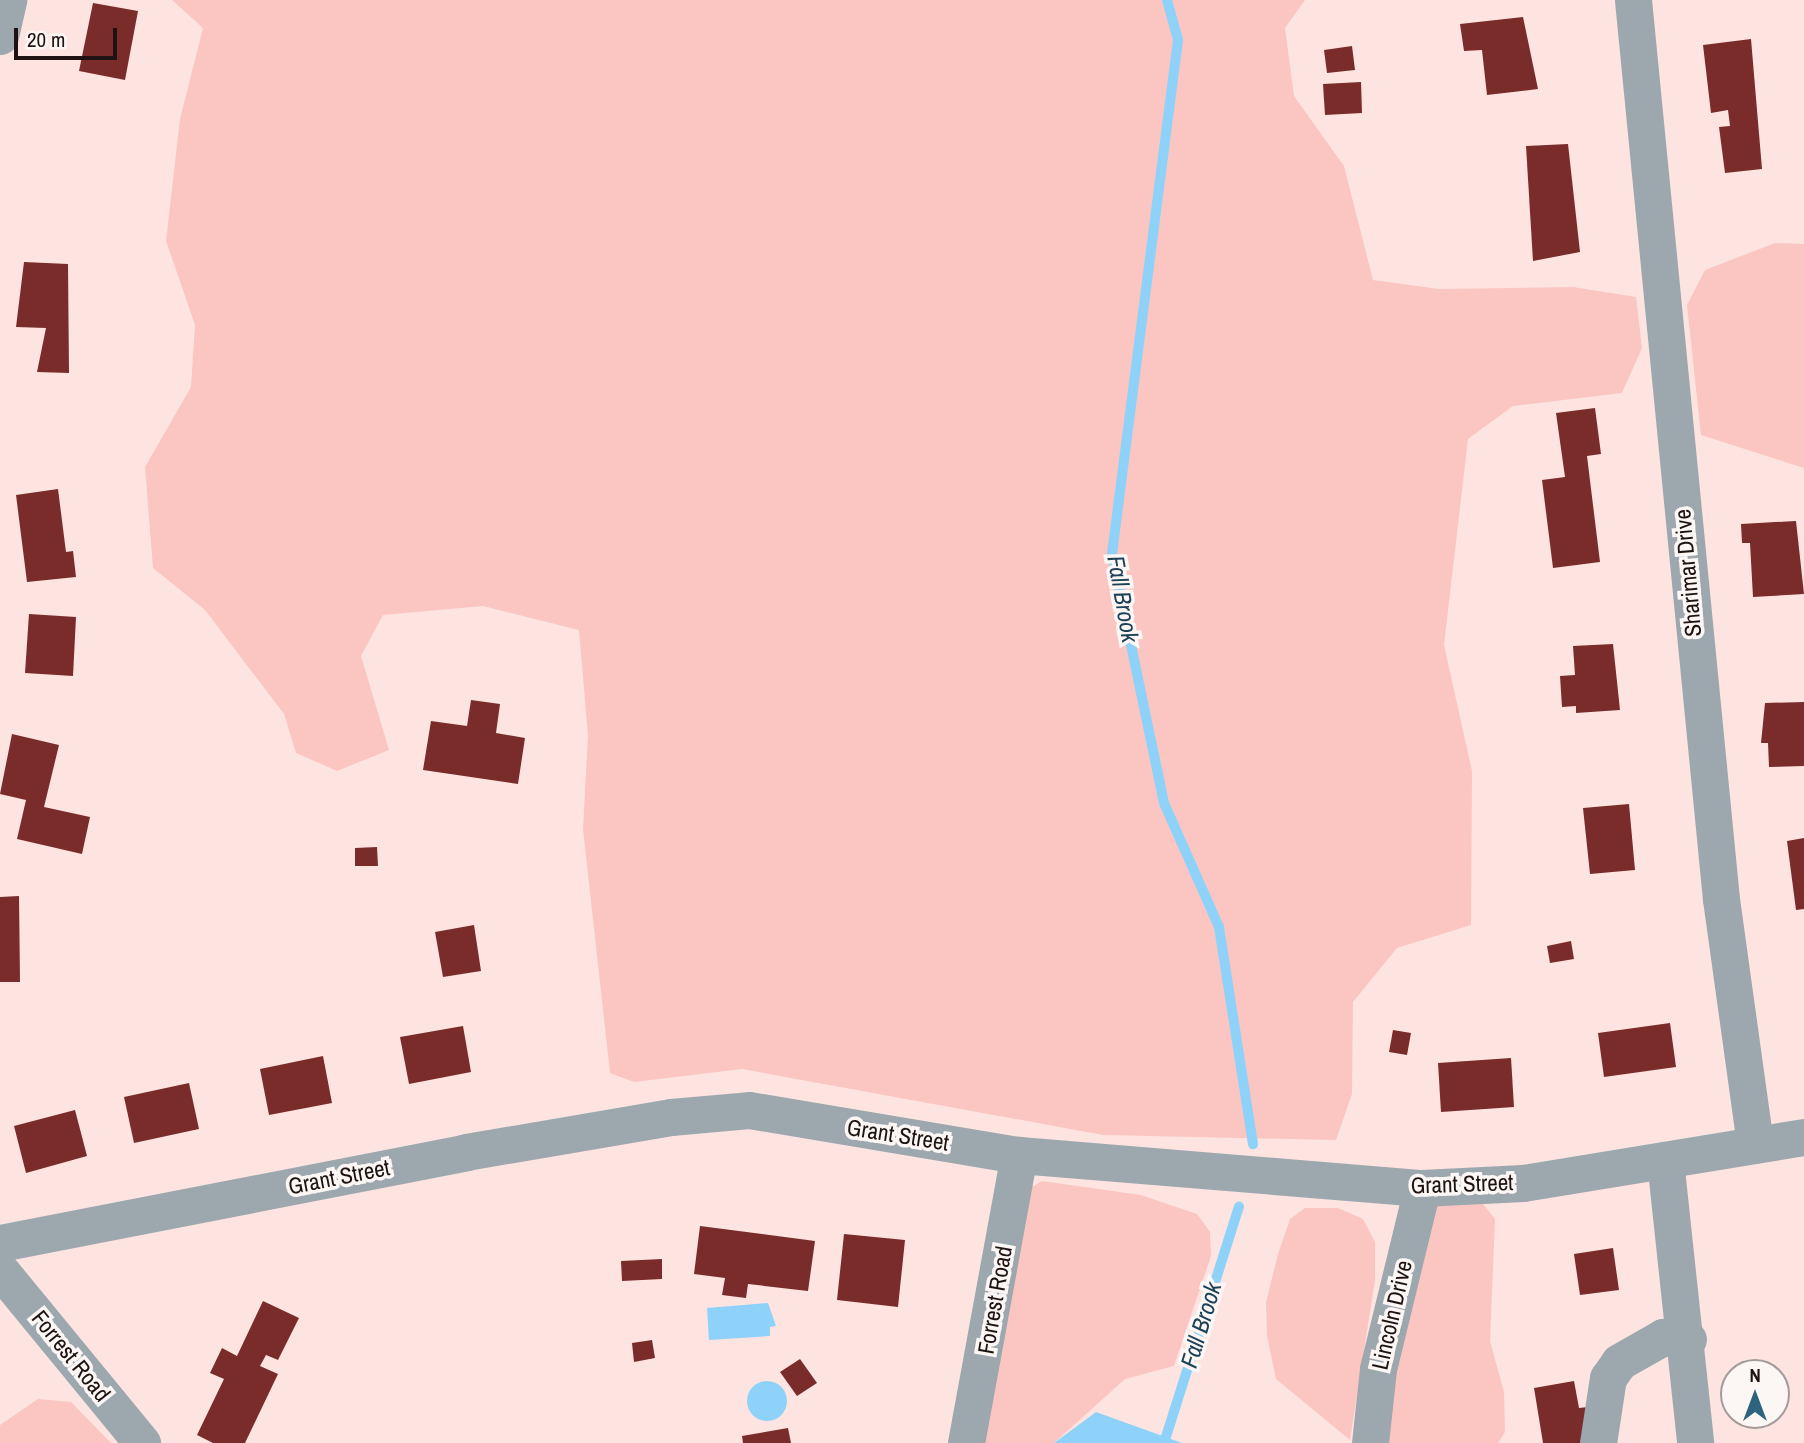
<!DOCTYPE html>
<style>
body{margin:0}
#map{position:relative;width:1804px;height:1443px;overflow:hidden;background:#fde4e1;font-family:"Archivo Narrow",sans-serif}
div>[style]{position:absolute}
.green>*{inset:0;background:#fbc6c2}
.water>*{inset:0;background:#8fd2f9}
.round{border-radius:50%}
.stream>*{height:10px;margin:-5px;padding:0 5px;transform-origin:5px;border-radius:5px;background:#8fd2f9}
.building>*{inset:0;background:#792c2a}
.minor>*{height:37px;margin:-18.5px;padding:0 18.5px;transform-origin:18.5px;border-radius:18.5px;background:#9da7ae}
span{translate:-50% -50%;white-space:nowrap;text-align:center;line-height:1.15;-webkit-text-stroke:7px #fcf6f5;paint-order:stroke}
.street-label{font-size:23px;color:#1e1312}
.water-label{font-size:24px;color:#1d4257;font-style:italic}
.north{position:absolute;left:1720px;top:1359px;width:70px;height:70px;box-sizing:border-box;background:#fcf6f5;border:2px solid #a39b9a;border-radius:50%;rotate:0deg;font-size:19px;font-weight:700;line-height:28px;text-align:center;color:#1e1312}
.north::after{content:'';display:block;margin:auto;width:24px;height:32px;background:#2e637f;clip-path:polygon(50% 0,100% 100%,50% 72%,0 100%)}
.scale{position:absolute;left:14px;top:28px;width:103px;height:32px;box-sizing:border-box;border:4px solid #1e1312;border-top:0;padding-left:9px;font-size:21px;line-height:24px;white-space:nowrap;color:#1e1312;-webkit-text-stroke:5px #fcf6f5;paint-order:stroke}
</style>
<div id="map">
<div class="green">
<div style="clip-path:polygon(172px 0,1305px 0,1285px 28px,1294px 96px,1344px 166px,1373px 280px,1439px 289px,1573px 287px,1636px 297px,1642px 348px,1622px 393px,1513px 406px,1468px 439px,1444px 645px,1472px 771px,1471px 925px,1397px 948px,1353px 1002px,1352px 1094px,1336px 1140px,1103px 1135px,742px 1069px,634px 1082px,610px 1073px,583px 829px,588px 736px,579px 630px,483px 606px,383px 615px,361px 656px,389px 750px,337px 771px,296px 753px,284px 714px,205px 610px,153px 568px,145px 467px,191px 387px,195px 325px,166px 241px,180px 119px,203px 28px)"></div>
<div style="clip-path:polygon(1775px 243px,1804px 244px,1804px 468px,1701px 435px,1687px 305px,1705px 270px)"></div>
<div style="clip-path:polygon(1042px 1181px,1141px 1195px,1197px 1214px,1210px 1232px,1211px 1256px,1174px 1366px,1125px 1379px,1054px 1443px,978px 1443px,1030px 1188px)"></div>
<div style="clip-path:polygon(1479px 1199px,1495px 1219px,1490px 1341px,1504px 1392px,1505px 1432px,1498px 1443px,1384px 1443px,1397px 1359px,1436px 1203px)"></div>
<div style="clip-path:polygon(1305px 1208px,1338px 1208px,1363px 1219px,1375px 1242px,1375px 1280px,1350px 1440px,1276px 1379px,1267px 1336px,1266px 1302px,1278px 1254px,1290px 1219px)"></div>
<div style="clip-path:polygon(38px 1399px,71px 1402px,111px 1443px,0 1443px,0 1425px)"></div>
</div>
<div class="water">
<div style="clip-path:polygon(768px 1303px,776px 1326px,770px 1327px,770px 1336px,709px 1340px,707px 1308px)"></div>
<div class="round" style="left:747px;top:1381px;width:40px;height:40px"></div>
<div style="clip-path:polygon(1096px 1412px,1182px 1443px,1054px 1443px)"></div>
</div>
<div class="stream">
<div style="left:1167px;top:0;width:41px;rotate:74.6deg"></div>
<div style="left:1178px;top:40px;width:518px;rotate:97.32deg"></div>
<div style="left:1112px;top:554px;width:254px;rotate:78.2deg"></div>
<div style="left:1164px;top:803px;width:136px;rotate:66.1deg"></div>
<div style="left:1219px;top:927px;width:220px;rotate:81.1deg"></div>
<div style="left:1164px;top:1443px;width:248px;rotate:-72.4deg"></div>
</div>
<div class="building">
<div style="clip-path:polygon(93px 3px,138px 11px,125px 80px,79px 71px)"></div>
<div style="clip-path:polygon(1523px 17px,1538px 89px,1487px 95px,1482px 50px,1464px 51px,1460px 24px)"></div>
<div style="clip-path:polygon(1751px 39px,1762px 169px,1725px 173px,1719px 127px,1730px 126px,1728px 110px,1711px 113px,1703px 45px)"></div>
<div style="clip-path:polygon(1352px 46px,1355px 70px,1327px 73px,1324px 50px)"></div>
<div style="clip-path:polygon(1361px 82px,1362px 113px,1325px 115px,1323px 84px)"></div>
<div style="clip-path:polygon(1568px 144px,1580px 252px,1533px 261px,1526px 146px)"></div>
<div style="clip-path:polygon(24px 262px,68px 264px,69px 373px,37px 372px,46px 328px,16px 327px)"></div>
<div style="clip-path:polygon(1595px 408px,1601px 454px,1587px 456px,1600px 562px,1553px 568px,1542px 480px,1565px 477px,1556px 413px)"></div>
<div style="clip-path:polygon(58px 489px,66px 552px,73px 551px,76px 577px,27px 582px,16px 495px)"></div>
<div style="clip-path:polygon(1796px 521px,1804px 594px,1753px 597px,1750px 543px,1742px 543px,1741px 524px)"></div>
<div style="clip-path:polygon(29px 614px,76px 617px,73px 676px,25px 673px)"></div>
<div style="clip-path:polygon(1613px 644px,1620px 710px,1576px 713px,1576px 706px,1562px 707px,1560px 676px,1575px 675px,1573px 646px)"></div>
<div style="clip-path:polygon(471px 700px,500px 704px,496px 733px,525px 738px,518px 784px,423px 770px,431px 721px,467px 726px)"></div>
<div style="clip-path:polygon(1804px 702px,1804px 766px,1769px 767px,1768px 743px,1761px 743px,1765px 703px)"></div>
<div style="clip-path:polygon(12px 734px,59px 745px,44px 807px,90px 817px,82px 854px,17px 839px,26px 800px,0 794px)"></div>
<div style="clip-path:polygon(1629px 804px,1635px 870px,1590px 874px,1583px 808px)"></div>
<div style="clip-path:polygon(1804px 838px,1804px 909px,1796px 910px,1787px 841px)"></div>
<div style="clip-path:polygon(377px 847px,378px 866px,355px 866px,355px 848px)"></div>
<div style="clip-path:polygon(19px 896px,20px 982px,0 982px,0 897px)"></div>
<div style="clip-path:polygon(474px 925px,481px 971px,443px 977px,435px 932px)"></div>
<div style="clip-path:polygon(1571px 941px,1574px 959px,1550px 963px,1547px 946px)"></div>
<div style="clip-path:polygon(1670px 1023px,1676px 1067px,1604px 1077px,1598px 1033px)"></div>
<div style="clip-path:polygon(463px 1026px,471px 1072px,409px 1084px,400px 1037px)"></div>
<div style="clip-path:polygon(1393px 1030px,1411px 1033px,1407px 1055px,1389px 1052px)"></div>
<div style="clip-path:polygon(323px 1056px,332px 1103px,269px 1115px,260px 1069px)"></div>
<div style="clip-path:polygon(1511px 1058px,1514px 1107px,1441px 1112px,1438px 1063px)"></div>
<div style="clip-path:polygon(189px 1083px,199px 1129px,134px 1143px,124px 1097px)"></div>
<div style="clip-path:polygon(75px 1110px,87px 1156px,26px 1173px,14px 1126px)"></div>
<div style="clip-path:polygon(700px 1226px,815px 1241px,808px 1291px,748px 1284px,746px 1298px,722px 1295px,725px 1278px,694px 1274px)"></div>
<div style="clip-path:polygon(844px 1234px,905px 1240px,898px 1307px,837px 1300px)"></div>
<div style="clip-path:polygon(1613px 1248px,1619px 1290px,1580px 1295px,1574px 1254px)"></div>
<div style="clip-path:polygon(662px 1259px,662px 1279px,622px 1281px,621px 1261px)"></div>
<div style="clip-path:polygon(263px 1301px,299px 1318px,278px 1360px,266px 1355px,260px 1366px,278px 1374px,245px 1443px,213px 1443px,197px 1435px,224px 1379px,210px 1373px,222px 1348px,237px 1356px)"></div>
<div style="clip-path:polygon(652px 1340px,655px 1358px,634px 1362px,632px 1343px)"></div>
<div style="clip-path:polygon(800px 1359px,817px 1383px,797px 1396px,780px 1372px)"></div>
<div style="clip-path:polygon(1574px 1381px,1579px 1408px,1588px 1407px,1586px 1443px,1543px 1443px,1534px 1388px)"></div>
<div style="clip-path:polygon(788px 1428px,791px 1443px,743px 1443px,742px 1436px)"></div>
</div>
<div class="minor">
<div style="left:1633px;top:0;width:903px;rotate:84.41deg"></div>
<div style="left:1721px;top:899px;width:248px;rotate:82.1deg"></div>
<div style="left:0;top:36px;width:37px;rotate:-77deg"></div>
<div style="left:1665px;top:1160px;width:285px;rotate:83.9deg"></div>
<div style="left:0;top:1243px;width:475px;rotate:-11deg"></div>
<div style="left:466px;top:1152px;width:208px;rotate:-9.7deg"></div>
<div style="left:671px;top:1117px;width:78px;rotate:-5.1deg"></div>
<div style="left:749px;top:1110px;width:274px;rotate:9.5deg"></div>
<div style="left:1019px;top:1155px;width:404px;rotate:4.7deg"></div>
<div style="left:1422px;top:1188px;width:101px;rotate:-2.8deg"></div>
<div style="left:1523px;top:1183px;width:285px;rotate:-9.3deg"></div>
<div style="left:0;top:1270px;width:224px;rotate:50.6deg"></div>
<div style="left:966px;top:1443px;width:293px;rotate:-79.6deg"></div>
<div style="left:1370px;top:1443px;width:74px;rotate:-83.8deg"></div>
<div style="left:1378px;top:1369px;width:186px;rotate:-76.3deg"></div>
<div style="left:1598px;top:1443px;width:66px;rotate:-81.3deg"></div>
<div style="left:1608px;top:1378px;width:19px;rotate:-55deg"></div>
<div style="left:1619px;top:1362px;width:51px;rotate:-29.6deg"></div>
<div style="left:1663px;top:1337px;width:25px;rotate:5deg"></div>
</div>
<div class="street-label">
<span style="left:1688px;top:573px;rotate:-95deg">Sharimar Drive</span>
<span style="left:898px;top:1135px;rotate:9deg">Grant Street</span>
<span style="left:339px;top:1177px;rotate:-11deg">Grant Street</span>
<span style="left:1462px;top:1184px;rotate:-2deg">Grant Street</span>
<span style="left:995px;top:1300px;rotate:-80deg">Forrest Road</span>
<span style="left:1392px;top:1315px;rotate:-77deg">Lincoln Drive</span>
<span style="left:71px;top:1356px;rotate:51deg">Forrest Road</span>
</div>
<div class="water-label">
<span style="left:1123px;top:599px;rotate:80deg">Fall Brook</span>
<span style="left:1201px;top:1325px;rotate:-73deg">Fall Brook</span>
</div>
<div class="north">N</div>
<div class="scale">20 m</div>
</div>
